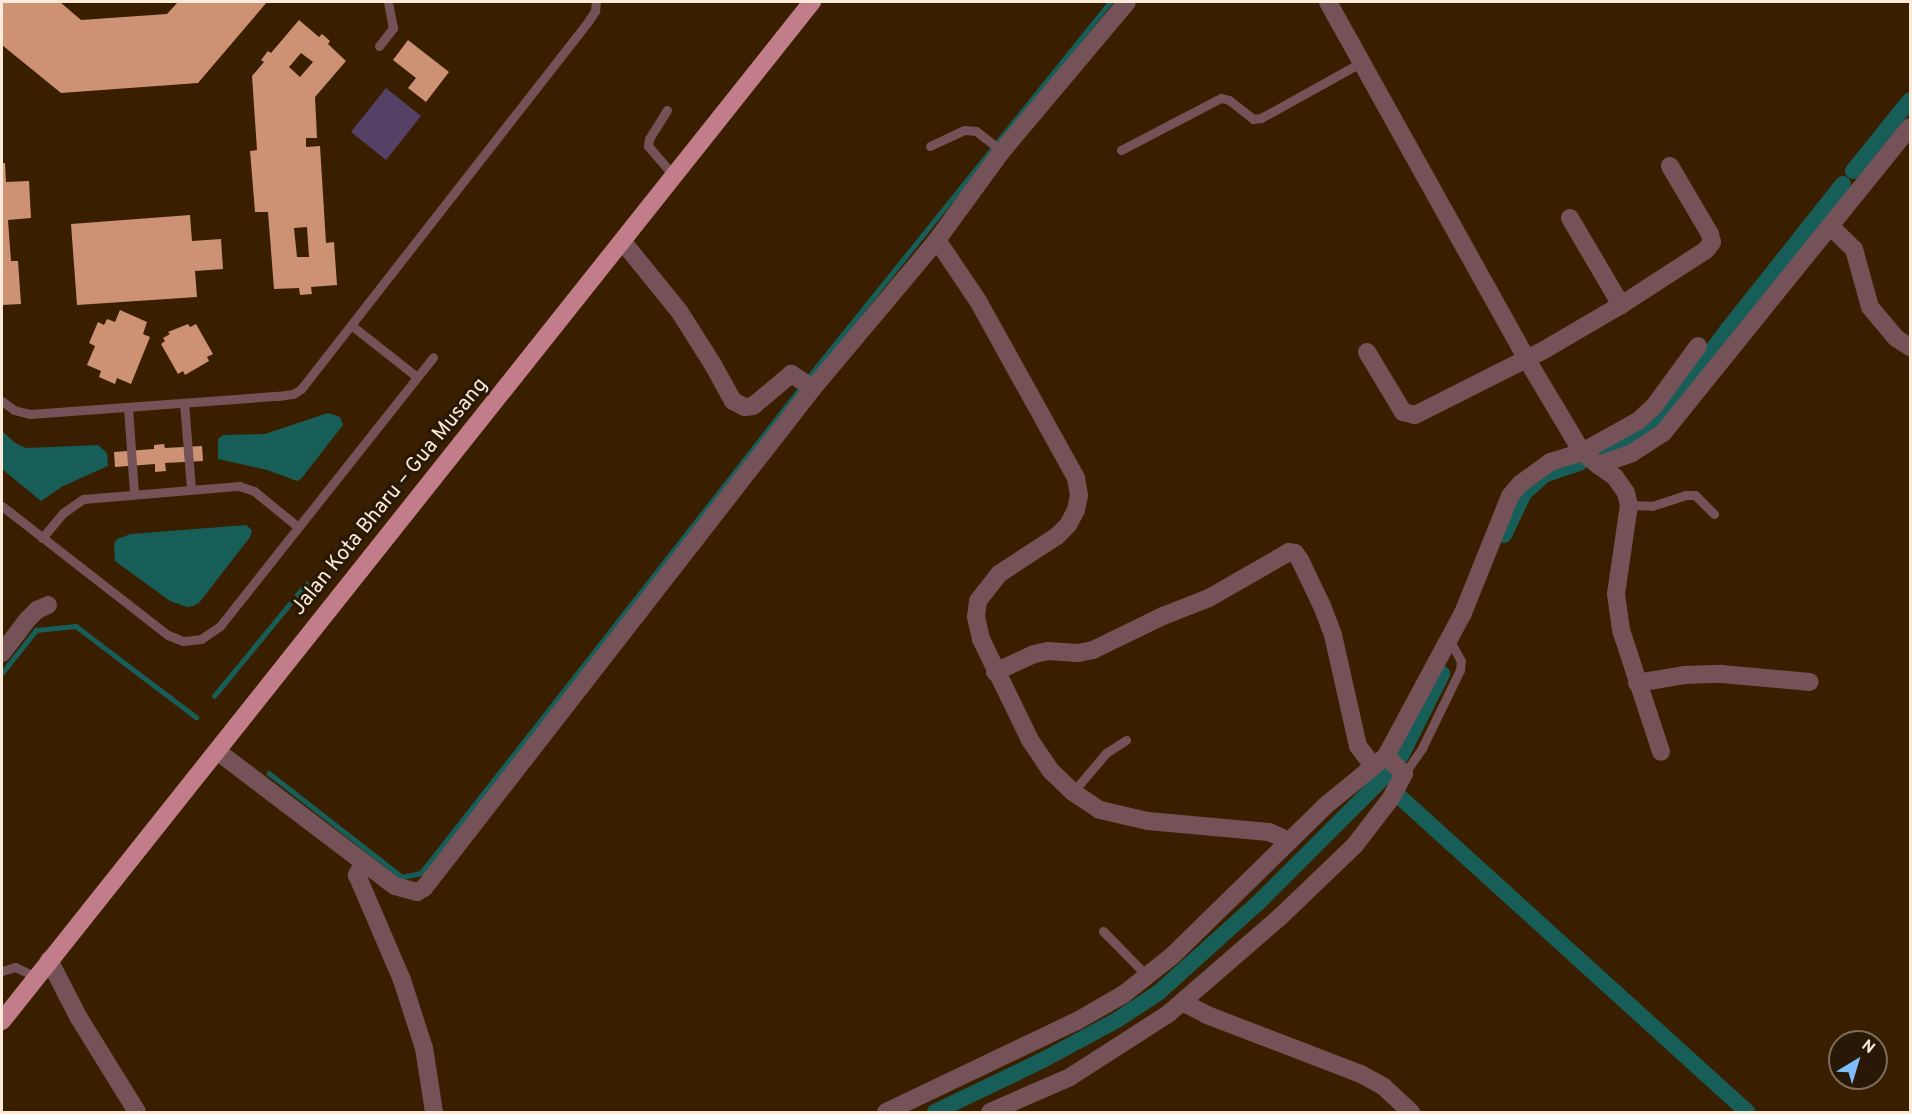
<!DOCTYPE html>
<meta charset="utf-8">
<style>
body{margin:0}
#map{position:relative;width:1912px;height:1114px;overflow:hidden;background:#391f00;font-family:Overpass,sans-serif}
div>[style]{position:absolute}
.green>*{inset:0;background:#554166}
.water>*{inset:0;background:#175e59}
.stream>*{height:4.5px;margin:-2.25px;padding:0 2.25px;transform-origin:2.25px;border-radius:2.25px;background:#175e59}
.canal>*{height:16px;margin:-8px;padding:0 8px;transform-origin:8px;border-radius:8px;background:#175e59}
.building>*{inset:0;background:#cd9173}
.lane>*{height:9px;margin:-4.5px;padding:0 4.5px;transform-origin:4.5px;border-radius:4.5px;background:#745258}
.street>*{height:18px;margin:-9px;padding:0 9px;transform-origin:9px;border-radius:9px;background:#745258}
.primary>*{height:18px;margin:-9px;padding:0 9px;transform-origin:9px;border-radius:9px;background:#c27d8a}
span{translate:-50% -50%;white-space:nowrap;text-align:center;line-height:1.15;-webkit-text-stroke:6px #291805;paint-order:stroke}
.street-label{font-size:21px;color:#fbead8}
.frame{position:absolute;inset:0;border:3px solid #fbead8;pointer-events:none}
.north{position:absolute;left:1828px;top:1030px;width:60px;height:60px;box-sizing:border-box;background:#291805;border:2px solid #7d6c59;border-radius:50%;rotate:38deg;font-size:16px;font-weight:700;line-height:24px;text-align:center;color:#fbead8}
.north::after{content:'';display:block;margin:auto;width:21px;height:27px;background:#7ebdf9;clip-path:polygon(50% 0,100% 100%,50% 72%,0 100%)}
</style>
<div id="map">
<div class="green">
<div style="clip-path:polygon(386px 88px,421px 116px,386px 160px,351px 132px)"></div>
</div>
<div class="water">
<div style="clip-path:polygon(328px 413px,340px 417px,343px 425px,301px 479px,297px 481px,267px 470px,218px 459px,218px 439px,223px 435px,265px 434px)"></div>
<div style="clip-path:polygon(2px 431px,15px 443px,26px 448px,98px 445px,107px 453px,108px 466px,63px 486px,41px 501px,2px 469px)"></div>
<div style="clip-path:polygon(246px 525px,252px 530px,250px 537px,199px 603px,193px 606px,187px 607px,170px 601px,115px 561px,114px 544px,117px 539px,131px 534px)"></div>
</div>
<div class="stream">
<div style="left:807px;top:379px;width:484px;rotate:-51.2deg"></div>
<div style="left:2px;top:673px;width:55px;rotate:-51.7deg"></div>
<div style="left:36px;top:630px;width:40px;rotate:-5.7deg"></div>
<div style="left:76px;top:626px;width:151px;rotate:37.2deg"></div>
<div style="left:214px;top:696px;width:145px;rotate:-50.6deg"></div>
<div style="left:269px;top:773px;width:169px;rotate:38deg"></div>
<div style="left:402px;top:877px;width:19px;rotate:-12deg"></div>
<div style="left:421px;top:873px;width:618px;rotate:-51.96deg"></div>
</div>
<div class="canal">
<div style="left:1853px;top:171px;width:91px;rotate:-51.2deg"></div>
<div style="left:1598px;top:457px;width:36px;rotate:-24deg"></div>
<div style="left:1631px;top:442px;width:49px;rotate:-40.9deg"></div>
<div style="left:1668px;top:410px;width:101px;rotate:-53.5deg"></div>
<div style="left:1728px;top:329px;width:185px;rotate:-51.6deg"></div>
<div style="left:1504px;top:535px;width:47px;rotate:-64.5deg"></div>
<div style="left:1524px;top:493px;width:27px;rotate:-42deg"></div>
<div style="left:1544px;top:475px;width:39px;rotate:-19deg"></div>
<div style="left:1401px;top:756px;width:92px;rotate:-63.4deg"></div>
<div style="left:1400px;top:797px;width:469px;rotate:42.2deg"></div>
<div style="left:935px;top:1112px;width:118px;rotate:-25.7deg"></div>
<div style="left:1041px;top:1061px;width:86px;rotate:-28.3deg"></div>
<div style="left:1117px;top:1020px;width:49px;rotate:-33.4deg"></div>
<div style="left:1158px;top:993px;width:135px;rotate:-42deg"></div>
<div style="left:1258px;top:903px;width:182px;rotate:-45deg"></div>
</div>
<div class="building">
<div style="clip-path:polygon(2px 2px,60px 2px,81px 20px,167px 14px,178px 2px,267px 2px,198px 83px,61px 93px,2px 45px)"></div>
<div style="clip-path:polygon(evenodd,299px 20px,319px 37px,322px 34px,330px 41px,328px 44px,346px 61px,315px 97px,317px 138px,306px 138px,306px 147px,320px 146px,326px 243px,334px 242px,337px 285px,311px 287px,312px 294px,300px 295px,299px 288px,274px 289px,268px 212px,255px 212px,250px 151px,257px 150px,252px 76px,264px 62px,261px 60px,268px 51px,271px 53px,299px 20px,301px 53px,313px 62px,300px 77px,289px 67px,301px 53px,299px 20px,307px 227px,309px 257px,297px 257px,294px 228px,307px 227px)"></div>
<div style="clip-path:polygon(408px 40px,449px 72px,426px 102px,408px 88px,416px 78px,393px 60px)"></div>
<div style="clip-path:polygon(2px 163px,5px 163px,6px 182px,29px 181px,31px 218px,8px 220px,11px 261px,18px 261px,21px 304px,2px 305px)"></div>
<div style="clip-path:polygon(190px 215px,192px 241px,221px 239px,223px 269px,195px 271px,197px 297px,77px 305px,71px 224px)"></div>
<div style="clip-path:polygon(120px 310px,147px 322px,143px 334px,150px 337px,131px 384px,117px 378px,115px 384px,99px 377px,101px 371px,87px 365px,95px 346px,89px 343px,98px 322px,104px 325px,107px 319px,115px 322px)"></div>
<div style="clip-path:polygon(188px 324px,190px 327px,196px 324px,213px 354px,207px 357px,209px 361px,185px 375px,183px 371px,178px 374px,161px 344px,165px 341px,163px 338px,170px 334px,168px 332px)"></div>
<div style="clip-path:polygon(164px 444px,165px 448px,202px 446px,203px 461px,165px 463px,166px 471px,155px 472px,155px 464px,115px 467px,114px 452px,154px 449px,154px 445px)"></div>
</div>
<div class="lane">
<div style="left:379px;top:46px;width:23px;rotate:-52deg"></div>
<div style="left:393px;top:28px;width:26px;rotate:-101deg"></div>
<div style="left:667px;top:110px;width:34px;rotate:122deg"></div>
<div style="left:649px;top:139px;width:7px;rotate:98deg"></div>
<div style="left:648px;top:146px;width:40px;rotate:49deg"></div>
<div style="left:930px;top:146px;width:38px;rotate:-25deg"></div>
<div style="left:965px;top:130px;width:11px;rotate:5deg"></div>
<div style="left:976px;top:131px;width:33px;rotate:38deg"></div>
<div style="left:1121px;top:150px;width:113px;rotate:-27.5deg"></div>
<div style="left:1221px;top:98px;width:8px;rotate:14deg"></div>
<div style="left:1229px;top:100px;width:31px;rotate:38deg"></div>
<div style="left:1253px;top:119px;width:8px;rotate:-7deg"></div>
<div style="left:1261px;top:118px;width:115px;rotate:-29deg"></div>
<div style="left:351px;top:325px;width:84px;rotate:38.2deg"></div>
<div style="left:2px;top:401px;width:15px;rotate:37deg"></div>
<div style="left:14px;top:410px;width:16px;rotate:14deg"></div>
<div style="left:30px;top:414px;width:249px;rotate:-4.2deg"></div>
<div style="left:278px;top:396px;width:15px;rotate:-8deg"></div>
<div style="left:293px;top:394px;width:9px;rotate:-32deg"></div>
<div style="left:301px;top:389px;width:468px;rotate:-52deg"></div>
<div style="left:589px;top:20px;width:11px;rotate:-56deg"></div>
<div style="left:595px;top:11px;width:9px;rotate:-84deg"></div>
<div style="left:184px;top:403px;width:86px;rotate:85.3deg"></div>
<div style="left:128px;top:407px;width:86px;rotate:86deg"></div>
<div style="left:1629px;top:505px;width:23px;rotate:2deg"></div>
<div style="left:1652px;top:506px;width:36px;rotate:-18deg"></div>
<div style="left:1686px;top:495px;width:9px"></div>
<div style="left:1695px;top:495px;width:27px;rotate:45deg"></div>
<div style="left:2px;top:506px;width:210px;rotate:37.9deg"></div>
<div style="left:168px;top:635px;width:16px;rotate:22deg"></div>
<div style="left:183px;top:641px;width:18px;rotate:-6deg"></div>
<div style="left:201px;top:639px;width:23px;rotate:-34deg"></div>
<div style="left:220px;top:626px;width:343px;rotate:-51.6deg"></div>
<div style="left:42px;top:538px;width:33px;rotate:-50deg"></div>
<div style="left:63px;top:513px;width:24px;rotate:-35deg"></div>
<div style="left:83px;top:499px;width:157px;rotate:-4.8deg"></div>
<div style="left:239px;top:486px;width:16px;rotate:18deg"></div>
<div style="left:254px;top:491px;width:57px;rotate:39.3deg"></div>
<div style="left:1404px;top:774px;width:32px;rotate:-55deg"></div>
<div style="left:1422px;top:748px;width:87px;rotate:-64deg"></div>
<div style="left:1460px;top:670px;width:9px;rotate:-84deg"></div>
<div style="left:1461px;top:661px;width:25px;rotate:-119deg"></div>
<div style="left:1073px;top:792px;width:51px;rotate:-49.8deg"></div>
<div style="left:1106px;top:753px;width:24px;rotate:-33deg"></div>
<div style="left:1103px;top:931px;width:64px;rotate:45.6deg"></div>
<div style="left:2px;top:971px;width:14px;rotate:-17deg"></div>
<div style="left:15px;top:967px;width:23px;rotate:25deg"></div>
</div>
<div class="street">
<div style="left:1328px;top:2px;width:407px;rotate:60.9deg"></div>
<div style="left:1526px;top:358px;width:109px;rotate:59.2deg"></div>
<div style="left:1582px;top:452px;width:64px;rotate:-29deg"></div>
<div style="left:1638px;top:421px;width:23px;rotate:-43deg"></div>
<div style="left:1655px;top:405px;width:73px;rotate:-53.9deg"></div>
<div style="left:1570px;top:218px;width:101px;rotate:59.6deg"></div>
<div style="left:1830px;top:226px;width:33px;rotate:44deg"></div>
<div style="left:1854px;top:249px;width:60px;rotate:74.6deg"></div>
<div style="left:1870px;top:307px;width:40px;rotate:50deg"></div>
<div style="left:1896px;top:338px;width:17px;rotate:33deg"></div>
<div style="left:937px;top:240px;width:73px;rotate:56.1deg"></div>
<div style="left:978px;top:301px;width:202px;rotate:61deg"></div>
<div style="left:1076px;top:478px;width:17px;rotate:80deg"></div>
<div style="left:1079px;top:495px;width:15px;rotate:101deg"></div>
<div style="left:1076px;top:510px;width:17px;rotate:118deg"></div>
<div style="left:1068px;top:525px;width:16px;rotate:135deg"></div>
<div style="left:1057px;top:536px;width:69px;rotate:146.8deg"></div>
<div style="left:999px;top:574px;width:34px;rotate:128deg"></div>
<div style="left:978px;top:601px;width:16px;rotate:97deg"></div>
<div style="left:976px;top:617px;width:23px;rotate:77deg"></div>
<div style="left:981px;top:639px;width:112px;rotate:64.1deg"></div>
<div style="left:1030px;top:740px;width:37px;rotate:56deg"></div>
<div style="left:1051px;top:771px;width:30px;rotate:44deg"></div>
<div style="left:1073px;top:792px;width:32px;rotate:34deg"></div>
<div style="left:1100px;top:810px;width:49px;rotate:12.9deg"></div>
<div style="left:1148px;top:821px;width:121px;rotate:5.2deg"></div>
<div style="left:1269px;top:832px;width:22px;rotate:24deg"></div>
<div style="left:623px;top:242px;width:89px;rotate:50.9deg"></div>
<div style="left:679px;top:311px;width:62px;rotate:57.6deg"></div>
<div style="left:712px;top:363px;width:43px;rotate:61.1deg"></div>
<div style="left:733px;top:401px;width:13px;rotate:27deg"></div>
<div style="left:745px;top:407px;width:8px;rotate:-7deg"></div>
<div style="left:753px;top:406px;width:50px;rotate:-40.1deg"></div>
<div style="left:791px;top:374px;width:26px;rotate:32deg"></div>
<div style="left:1367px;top:352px;width:70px;rotate:59deg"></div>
<div style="left:1403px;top:412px;width:12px;rotate:14deg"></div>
<div style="left:1415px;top:415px;width:144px;rotate:-26.7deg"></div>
<div style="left:1544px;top:350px;width:89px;rotate:-30.3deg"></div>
<div style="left:1621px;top:305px;width:101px;rotate:-32.9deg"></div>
<div style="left:1706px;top:250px;width:10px;rotate:-53deg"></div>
<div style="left:1712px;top:242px;width:8px;rotate:-104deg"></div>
<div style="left:1710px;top:234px;width:79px;rotate:-120.5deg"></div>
<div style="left:1598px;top:465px;width:21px;rotate:35deg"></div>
<div style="left:1615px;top:477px;width:19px;rotate:55deg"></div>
<div style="left:1626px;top:493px;width:12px;rotate:76deg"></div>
<div style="left:1629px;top:505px;width:90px;rotate:98.3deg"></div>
<div style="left:1616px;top:594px;width:36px;rotate:82deg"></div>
<div style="left:1621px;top:630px;width:128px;rotate:71.8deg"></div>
<div style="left:2px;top:653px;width:43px;rotate:-52.6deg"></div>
<div style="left:28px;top:619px;width:13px;rotate:-45deg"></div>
<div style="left:37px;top:610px;width:12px;rotate:-24deg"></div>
<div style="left:995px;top:672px;width:43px;rotate:-24.8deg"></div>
<div style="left:1034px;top:654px;width:14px;rotate:-12deg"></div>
<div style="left:1048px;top:651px;width:30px;rotate:4deg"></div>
<div style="left:1078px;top:653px;width:15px;rotate:-11deg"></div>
<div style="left:1093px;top:650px;width:78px;rotate:-25.9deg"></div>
<div style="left:1163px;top:616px;width:49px;rotate:-21.4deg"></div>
<div style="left:1209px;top:598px;width:92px;rotate:-29.9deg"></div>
<div style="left:1289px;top:552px;width:6px;rotate:9deg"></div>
<div style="left:1295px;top:553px;width:9px;rotate:54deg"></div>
<div style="left:1300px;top:560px;width:51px;rotate:64.4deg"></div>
<div style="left:1322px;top:606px;width:31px;rotate:69deg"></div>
<div style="left:1333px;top:635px;width:114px;rotate:77.3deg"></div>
<div style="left:1358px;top:746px;width:26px;rotate:53deg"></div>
<div style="left:1637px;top:683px;width:49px;rotate:-9.5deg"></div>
<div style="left:1685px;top:675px;width:36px;rotate:-2deg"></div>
<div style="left:1721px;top:674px;width:89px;rotate:5.1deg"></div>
<div style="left:217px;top:751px;width:223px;rotate:37.2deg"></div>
<div style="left:395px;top:886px;width:23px;rotate:15deg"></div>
<div style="left:417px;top:892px;width:8px;rotate:-30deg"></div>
<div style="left:424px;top:888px;width:633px;rotate:-52.12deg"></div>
<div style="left:813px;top:388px;width:193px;rotate:-50deg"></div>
<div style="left:937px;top:240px;width:110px;rotate:-53.9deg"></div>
<div style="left:1002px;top:151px;width:194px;rotate:-50deg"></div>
<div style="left:363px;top:864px;width:13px;rotate:119deg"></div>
<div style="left:357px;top:875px;width:114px;rotate:66.8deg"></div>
<div style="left:402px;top:980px;width:71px;rotate:72.1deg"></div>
<div style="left:424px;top:1048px;width:65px;rotate:81.1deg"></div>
<div style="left:49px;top:960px;width:65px;rotate:62.7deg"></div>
<div style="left:79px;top:1018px;width:110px;rotate:58.3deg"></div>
<div style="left:1182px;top:1002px;width:28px;rotate:27deg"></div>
<div style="left:1207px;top:1015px;width:165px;rotate:21deg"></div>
<div style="left:1361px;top:1074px;width:26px;rotate:29deg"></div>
<div style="left:1384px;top:1087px;width:37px;rotate:43deg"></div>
<div style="left:886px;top:1112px;width:212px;rotate:-25.5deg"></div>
<div style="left:1077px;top:1021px;width:54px;rotate:-29.9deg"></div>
<div style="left:1124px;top:994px;width:61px;rotate:-38.4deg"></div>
<div style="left:1172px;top:956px;width:214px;rotate:-44.4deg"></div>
<div style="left:1325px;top:806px;width:79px;rotate:-39.3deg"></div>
<div style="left:990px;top:1112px;width:87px;rotate:-23.6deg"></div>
<div style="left:1070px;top:1077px;width:117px;rotate:-32.7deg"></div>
<div style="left:1168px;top:1014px;width:147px;rotate:-40.9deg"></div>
<div style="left:1279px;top:918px;width:105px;rotate:-43.8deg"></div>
<div style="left:1355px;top:845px;width:59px;rotate:-52.5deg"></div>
<div style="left:1391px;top:798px;width:27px;rotate:-62deg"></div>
<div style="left:1404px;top:774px;width:25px;rotate:-135deg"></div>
<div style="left:1386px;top:756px;width:162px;rotate:-61.7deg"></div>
<div style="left:1463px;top:613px;width:126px;rotate:-68.1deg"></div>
<div style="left:1510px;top:496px;width:16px;rotate:-50deg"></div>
<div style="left:1520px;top:484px;width:37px;rotate:-36deg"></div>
<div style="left:1550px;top:462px;width:34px;rotate:-17deg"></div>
<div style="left:1582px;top:452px;width:21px;rotate:39deg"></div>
<div style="left:1598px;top:465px;width:36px;rotate:-19deg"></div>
<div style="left:1632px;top:453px;width:37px;rotate:-33deg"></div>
<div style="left:1663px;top:433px;width:393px;rotate:-51.1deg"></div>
</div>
<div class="primary">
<div style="left:2px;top:1021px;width:1302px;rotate:-51.52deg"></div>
</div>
<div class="street-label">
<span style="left:390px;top:497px;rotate:-51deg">Jalan Kota Bharu – Gua Musang</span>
</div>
<div class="frame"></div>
<div class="north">N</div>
</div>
